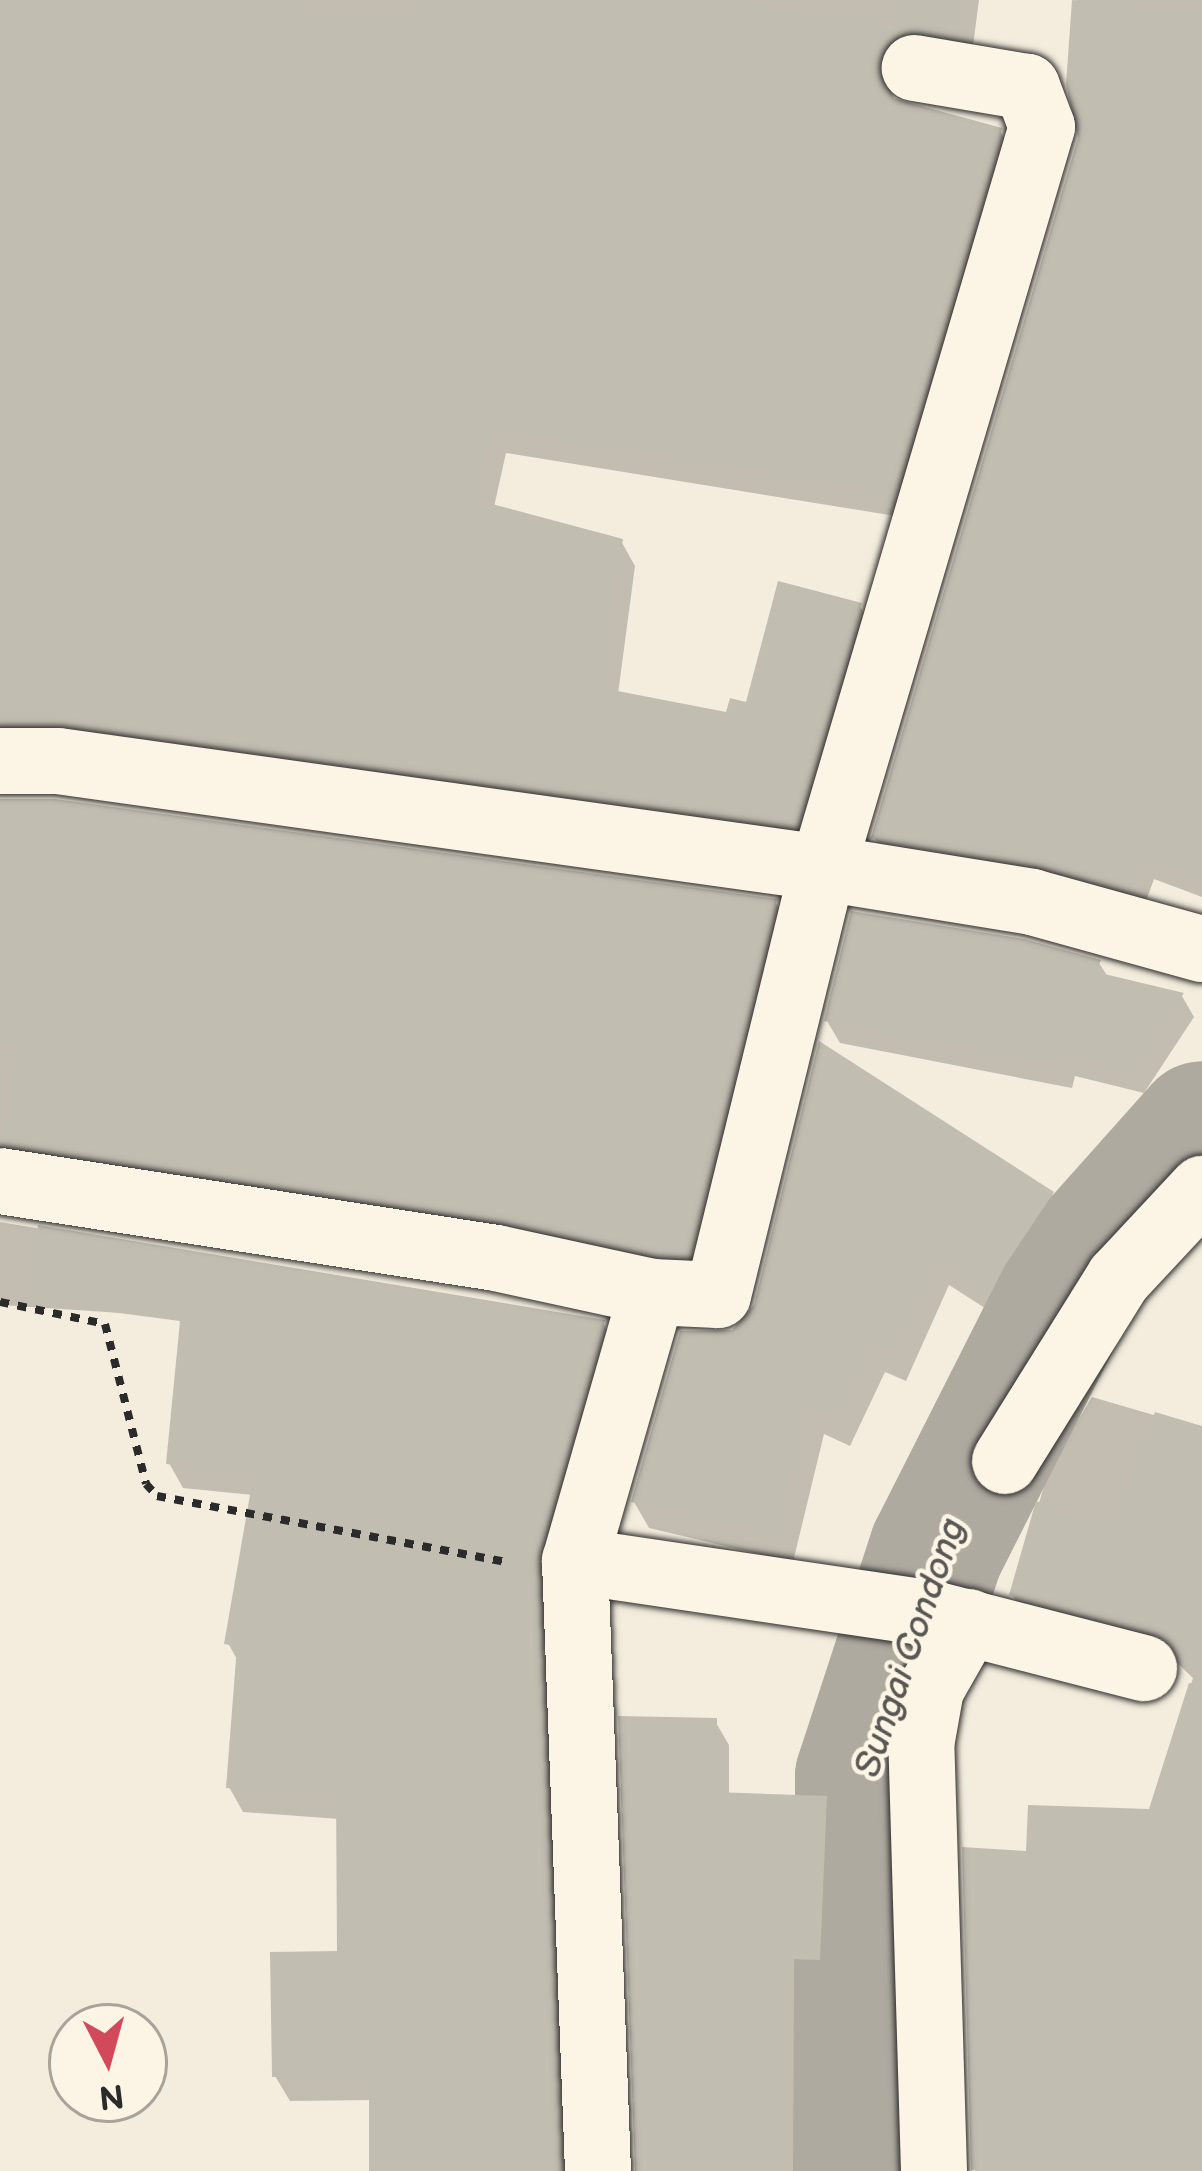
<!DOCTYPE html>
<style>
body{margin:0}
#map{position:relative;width:1202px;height:2171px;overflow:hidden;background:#f4edde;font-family:"Balsamiq Sans",sans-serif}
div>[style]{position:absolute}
.shadow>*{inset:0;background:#0003}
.river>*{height:135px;margin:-67.5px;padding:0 67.5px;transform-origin:67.5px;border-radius:67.5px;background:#afaaa0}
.building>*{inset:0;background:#c2bdb1}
.path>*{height:8px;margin-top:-4px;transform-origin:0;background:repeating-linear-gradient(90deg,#2b2b2b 0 9px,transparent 0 18px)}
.roads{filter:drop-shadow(0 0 3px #2b2b2b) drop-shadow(0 0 3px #2b2b2b)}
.minor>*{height:66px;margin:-33px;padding:0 33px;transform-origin:33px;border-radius:33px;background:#fcf5e5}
span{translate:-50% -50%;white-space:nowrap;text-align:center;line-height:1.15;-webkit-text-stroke:9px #fcf5e5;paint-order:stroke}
.water-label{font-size:36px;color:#595754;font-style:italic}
.north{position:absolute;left:48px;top:2003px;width:120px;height:120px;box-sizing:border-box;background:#fcf5e5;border:3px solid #a8a49b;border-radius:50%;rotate:174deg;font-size:33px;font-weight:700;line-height:48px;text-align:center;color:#2b2b2b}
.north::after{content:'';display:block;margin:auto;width:42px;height:54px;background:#d1495b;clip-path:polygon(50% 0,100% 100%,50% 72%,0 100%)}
</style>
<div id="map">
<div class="shadow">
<div style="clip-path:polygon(0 0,979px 0,971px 61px,917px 56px,890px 89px,895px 101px,1000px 131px,1015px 156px,908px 518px,506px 453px,494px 507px,621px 541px,635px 566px,618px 694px,728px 715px,748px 706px,860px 606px,874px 631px,810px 850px,0 752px)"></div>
<div style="clip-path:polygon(1076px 0,1202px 0,1202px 897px,1154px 879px,1142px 912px,888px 861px,874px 837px,1081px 138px,1069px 84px)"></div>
<div style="clip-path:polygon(0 801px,775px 902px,789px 927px,702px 1280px,0 1176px)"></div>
<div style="clip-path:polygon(1099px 963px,1108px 977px,1182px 996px,1194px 1017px,1144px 1093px,1075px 1076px,1072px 1088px,840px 1043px,827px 1021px)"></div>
<div style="clip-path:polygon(1052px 1194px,1067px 1220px,1002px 1319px,949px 1285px,906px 1381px,885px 1372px,850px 1446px,824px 1434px,793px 1562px,649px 1528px,634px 1502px,733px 1333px)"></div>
<div style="clip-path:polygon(0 1222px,603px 1323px,617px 1348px,543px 1653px,553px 1671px,572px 2171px,372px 2171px,372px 2100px,290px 2101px,275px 2076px,340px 1954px,339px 1819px,243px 1812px,229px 1787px,239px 1663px,228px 1643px,253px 1495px,183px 1488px,169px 1463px,212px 1319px,0 1305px)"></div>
<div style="clip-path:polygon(1092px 1397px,1202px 1429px,1202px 2171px,975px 2171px,1029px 1854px,1151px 1812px,1193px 1678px,1172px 1658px,1028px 1622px,1012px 1594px,1050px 1466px)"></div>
<div style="clip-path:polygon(715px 1721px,729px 1745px,729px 1795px,825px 1798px,839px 1823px,833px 1984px,802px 1983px,795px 2171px,638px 2171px)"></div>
</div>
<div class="river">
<div style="left:860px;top:2171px;width:395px;rotate:-89.7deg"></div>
<div style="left:862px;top:1776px;width:238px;rotate:-71.9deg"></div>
<div style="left:936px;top:1550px;width:319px;rotate:-63.2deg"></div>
<div style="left:1080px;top:1265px;width:183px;rotate:-48.3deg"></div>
</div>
<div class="building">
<div style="clip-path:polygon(0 0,304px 0,303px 13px,419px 19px,421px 0,726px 0,894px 23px,897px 0,962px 0,958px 37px,903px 33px,878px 63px,892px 98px,1002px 128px,894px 495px,492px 430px,477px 500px,623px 539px,602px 688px,726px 712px,730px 698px,746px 702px,778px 581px,862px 603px,796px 826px,63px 724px,0 724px)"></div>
<div style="clip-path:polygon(1072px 0,1202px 9px,1202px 879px,1141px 857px,1128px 890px,1038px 865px,871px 838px,1078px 138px,1066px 84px)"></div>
<div style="clip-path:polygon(0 799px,55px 799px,777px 899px,689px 1256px,3px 1144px,13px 1049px,0 1047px)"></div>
<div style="clip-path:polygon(851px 911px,1024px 939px,1101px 960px,1096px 972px,1184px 993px,1132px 1072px,1063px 1056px,1061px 1068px,824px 1021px)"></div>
<div style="clip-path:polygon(819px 1041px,1054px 1192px,986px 1294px,934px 1261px,891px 1356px,870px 1347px,835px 1422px,809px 1410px,778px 1537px,631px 1502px,680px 1331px,732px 1330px,754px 1305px)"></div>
<div style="clip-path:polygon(38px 1225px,605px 1320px,539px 1551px,539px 1600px,525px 1643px,541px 1643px,560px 2171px,369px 2171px,369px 2075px,272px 2077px,270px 1952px,337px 1951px,336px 1795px,226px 1788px,237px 1646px,224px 1644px,254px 1472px,166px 1464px,180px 1321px,28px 1301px)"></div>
<div style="clip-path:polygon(1155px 1412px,1202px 1426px,1202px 1670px,1180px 1664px,1171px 1642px,1153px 1632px,1009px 1595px,1036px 1501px,1110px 1525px)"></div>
<div style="clip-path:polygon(1189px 1683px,1202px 1685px,1202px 2171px,971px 2170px,962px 1847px,1026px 1851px,1028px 1805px,1149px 1809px)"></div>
<div style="clip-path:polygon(618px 1716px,717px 1718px,716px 1792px,827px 1796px,820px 1960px,789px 1959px,782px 2171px,635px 2171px)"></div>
</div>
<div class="path">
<div style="left:0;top:1302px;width:107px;rotate:11.8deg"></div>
<div style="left:105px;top:1324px;width:165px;rotate:75.6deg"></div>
<div style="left:146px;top:1484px;width:16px;rotate:47deg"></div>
<div style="left:157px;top:1496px;width:354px;rotate:10.7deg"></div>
</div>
<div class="roads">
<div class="minor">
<div style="left:0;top:761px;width:58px"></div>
<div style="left:58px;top:761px;width:772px;rotate:7.96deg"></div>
<div style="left:823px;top:868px;width:212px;rotate:9.2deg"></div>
<div style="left:1032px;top:902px;width:176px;rotate:15.5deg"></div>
<div style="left:0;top:1181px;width:502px;rotate:8.82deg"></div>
<div style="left:496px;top:1258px;width:160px;rotate:12.3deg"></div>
<div style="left:652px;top:1292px;width:66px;rotate:2.6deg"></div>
<div style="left:718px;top:1295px;width:440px;rotate:-76.2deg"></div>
<div style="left:823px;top:868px;width:773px;rotate:-73.54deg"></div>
<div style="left:1042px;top:127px;width:43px;rotate:-110.6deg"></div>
<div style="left:1027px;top:87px;width:114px;rotate:-170.4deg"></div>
<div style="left:1005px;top:1461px;width:216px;rotate:-58.1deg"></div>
<div style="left:1119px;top:1278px;width:122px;rotate:-47deg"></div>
<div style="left:575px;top:1561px;width:362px;rotate:8.4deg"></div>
<div style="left:933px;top:1614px;width:218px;rotate:14.4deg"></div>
<div style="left:598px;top:2171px;width:610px;rotate:-92.16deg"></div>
<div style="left:575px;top:1561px;width:280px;rotate:-74deg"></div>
<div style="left:934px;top:2171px;width:426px;rotate:-91.7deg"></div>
<div style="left:921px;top:1745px;width:57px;rotate:-79.9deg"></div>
<div style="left:931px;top:1689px;width:77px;rotate:-60.4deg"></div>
</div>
</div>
<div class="water-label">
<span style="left:911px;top:1648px;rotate:-71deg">Sungai Condong</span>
</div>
<div class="north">N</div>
</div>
